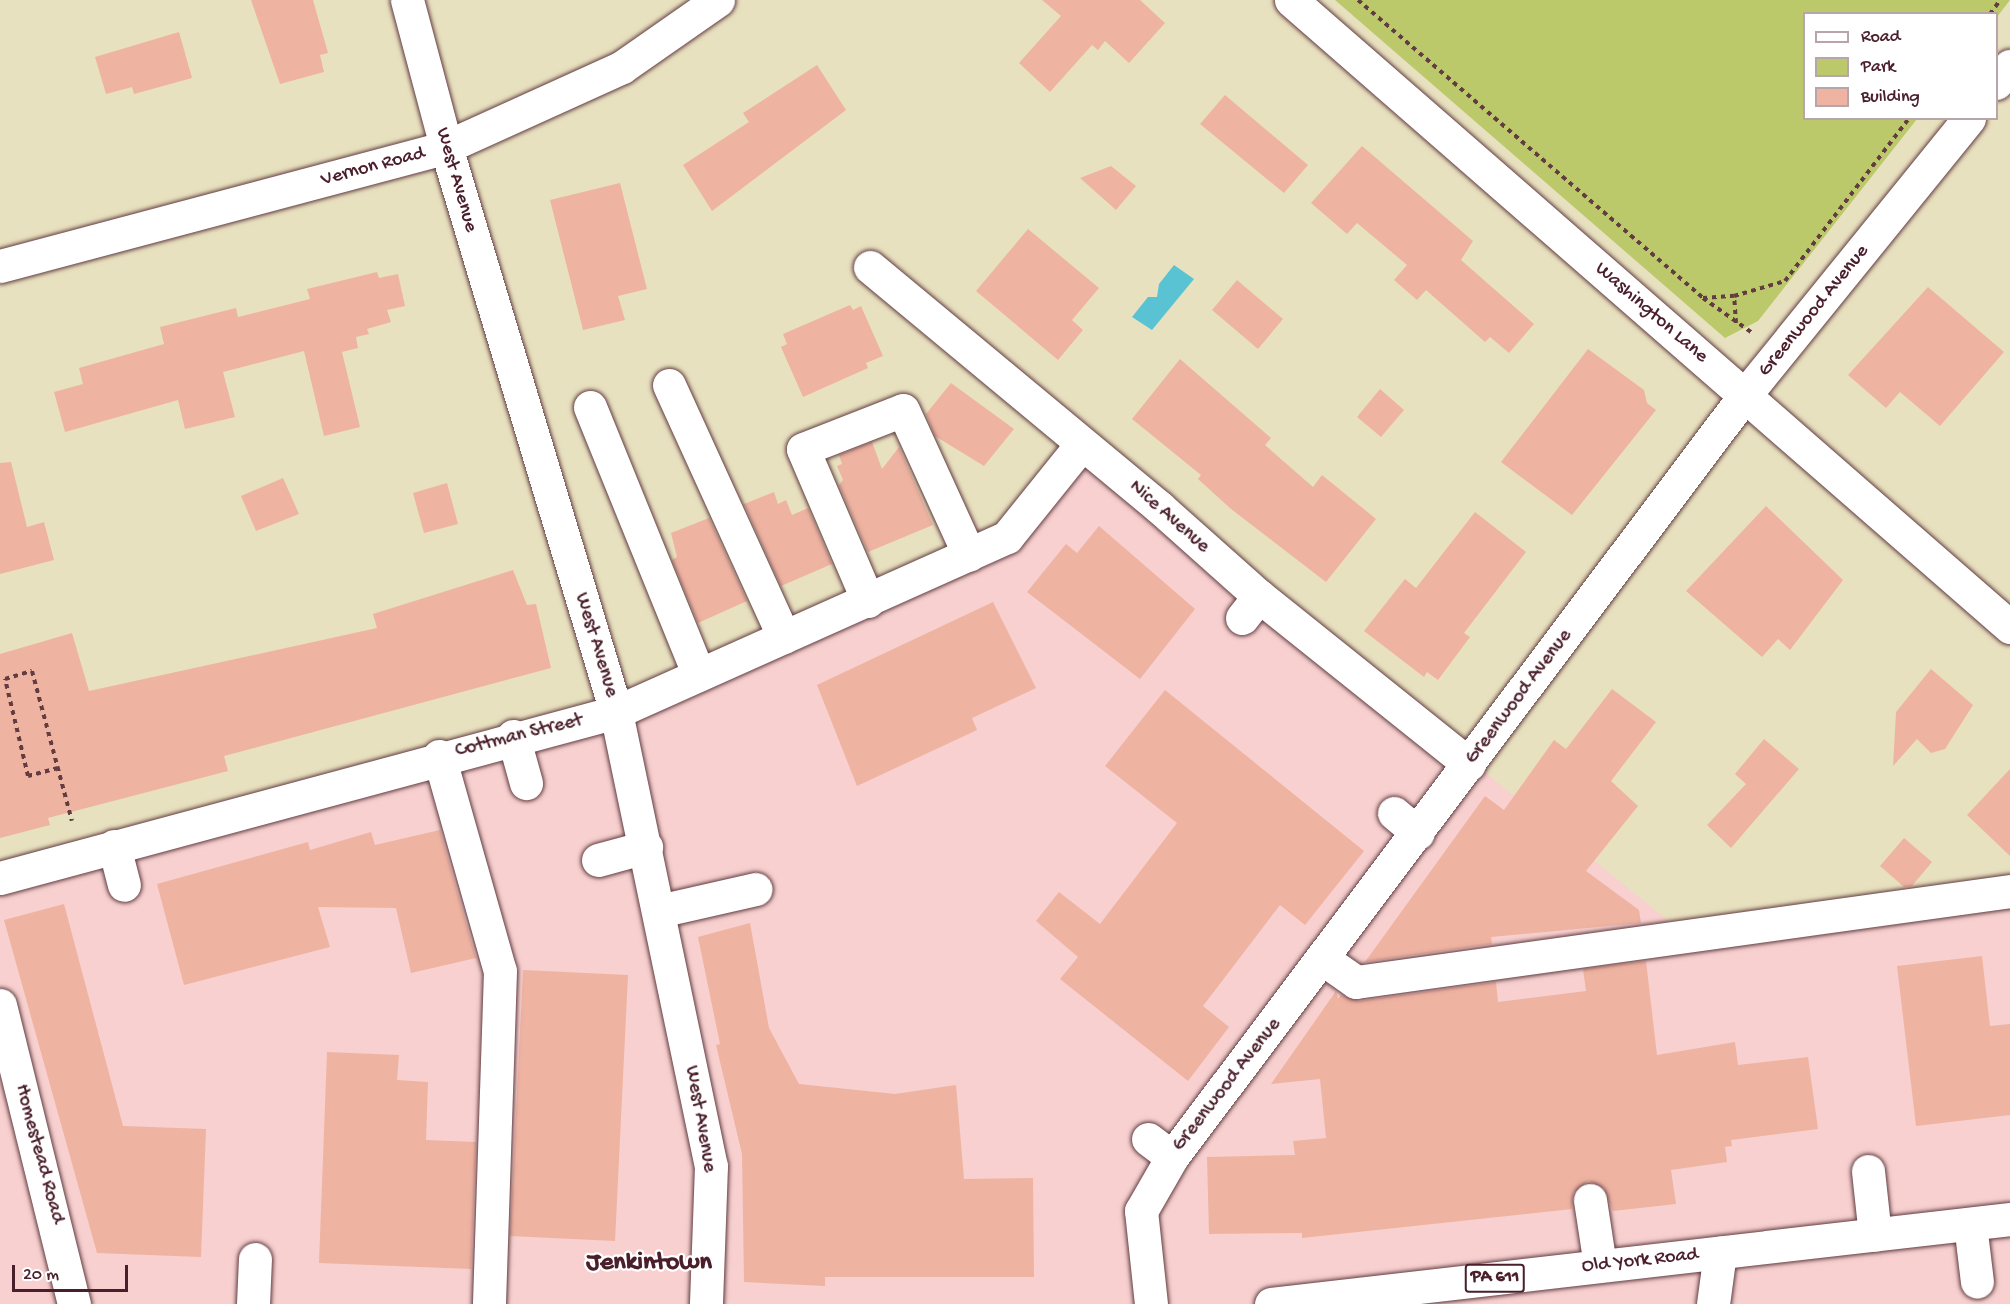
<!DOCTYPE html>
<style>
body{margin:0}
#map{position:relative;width:2010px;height:1304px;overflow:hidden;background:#e8e1bf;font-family:"Gochi Hand",sans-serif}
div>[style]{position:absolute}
.built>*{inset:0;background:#f7d0cf}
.green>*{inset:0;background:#bcc96b}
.water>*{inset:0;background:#59c3d4}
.building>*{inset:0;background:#efb3a2}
.path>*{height:4px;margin-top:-2px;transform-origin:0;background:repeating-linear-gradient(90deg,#623c41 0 4.5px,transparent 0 9px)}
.roads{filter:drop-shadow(0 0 2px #623c41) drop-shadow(0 0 2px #623c41)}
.minor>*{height:33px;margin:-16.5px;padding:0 16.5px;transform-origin:16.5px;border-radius:16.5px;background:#fff}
.major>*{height:33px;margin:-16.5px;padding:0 16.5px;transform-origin:16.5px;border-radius:16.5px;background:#fff}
.highway>*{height:33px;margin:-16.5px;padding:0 16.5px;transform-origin:16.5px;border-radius:16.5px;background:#fff}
span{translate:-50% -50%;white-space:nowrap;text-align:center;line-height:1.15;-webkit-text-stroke:4.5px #fff;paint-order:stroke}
.shield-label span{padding:2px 4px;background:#fff;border:2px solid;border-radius:4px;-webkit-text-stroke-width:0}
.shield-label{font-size:18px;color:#4a1f2b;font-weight:700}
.street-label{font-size:20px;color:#4a1f2b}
.district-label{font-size:26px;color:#4a1f2b;font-weight:700}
.legend{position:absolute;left:1803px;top:12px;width:195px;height:108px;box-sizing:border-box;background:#fff;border:2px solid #b7a5aa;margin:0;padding:8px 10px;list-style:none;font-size:18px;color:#4a1f2b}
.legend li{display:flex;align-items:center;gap:12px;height:30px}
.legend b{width:30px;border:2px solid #b7a5aa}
.scale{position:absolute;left:12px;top:1265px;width:116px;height:27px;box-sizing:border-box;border:3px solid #4a1f2b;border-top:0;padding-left:8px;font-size:18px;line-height:21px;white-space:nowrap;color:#4a1f2b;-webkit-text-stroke:4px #fff;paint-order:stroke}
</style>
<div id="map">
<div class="built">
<div style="clip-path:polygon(1081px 445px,1686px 935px,2010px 892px,2010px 1304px,0 1304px,0 878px,513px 736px,969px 555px)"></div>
</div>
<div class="green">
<div style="clip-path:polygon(1335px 0,2010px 0,1997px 17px,1804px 14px,1804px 118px,1917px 119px,1758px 321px,1725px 338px)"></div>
</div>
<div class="water">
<div style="clip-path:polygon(1174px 265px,1194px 279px,1152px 330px,1132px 317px,1148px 297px,1157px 297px,1159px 284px)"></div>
</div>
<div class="building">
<div style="clip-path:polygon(251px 0,313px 0,328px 53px,320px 55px,324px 72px,280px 84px)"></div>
<div style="clip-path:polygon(1042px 0,1140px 0,1165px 23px,1129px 63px,1105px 41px,1098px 50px,1092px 45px,1050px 92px,1019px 63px,1061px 16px)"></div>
<div style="clip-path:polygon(179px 32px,192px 78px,134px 94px,132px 87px,106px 94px,95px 57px)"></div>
<div style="clip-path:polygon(817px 65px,846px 110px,712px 211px,683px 165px,749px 122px,743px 113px)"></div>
<div style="clip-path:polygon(1225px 95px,1308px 165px,1284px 193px,1200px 124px)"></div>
<div style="clip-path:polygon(1362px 146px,1473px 241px,1461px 260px,1534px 324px,1509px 353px,1490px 337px,1485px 342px,1426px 290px,1417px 300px,1394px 280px,1407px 265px,1357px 223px,1347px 234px,1311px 203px)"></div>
<div style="clip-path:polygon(1111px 166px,1136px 186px,1116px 210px,1080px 178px)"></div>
<div style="clip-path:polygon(620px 183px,647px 289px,618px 296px,625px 320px,583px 330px,550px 200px)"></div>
<div style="clip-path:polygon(1028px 229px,1099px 288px,1072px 320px,1083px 330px,1058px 360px,976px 291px)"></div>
<div style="clip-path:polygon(377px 272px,379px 278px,398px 274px,405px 306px,387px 310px,391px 322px,367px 329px,369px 334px,356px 337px,358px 348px,342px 352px,360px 427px,324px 436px,304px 351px,223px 372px,235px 417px,185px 429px,178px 400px,65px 432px,54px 392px,83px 384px,79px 368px,164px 344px,160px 327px,236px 308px,238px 317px,310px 299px,307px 289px)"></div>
<div style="clip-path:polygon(1237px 280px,1283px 319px,1258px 349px,1212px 310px)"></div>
<div style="clip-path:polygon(1928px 287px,2004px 352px,1940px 426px,1900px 392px,1886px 408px,1848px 375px)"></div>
<div style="clip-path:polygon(850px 305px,853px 310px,861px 306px,883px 356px,866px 363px,868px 368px,803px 397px,781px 347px,787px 344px,783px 334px)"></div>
<div style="clip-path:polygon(1588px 349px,1644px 390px,1647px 403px,1656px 410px,1572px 515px,1501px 462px)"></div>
<div style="clip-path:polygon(1180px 359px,1271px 438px,1265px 445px,1313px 487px,1322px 475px,1376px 519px,1326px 582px,1231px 509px,1198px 479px,1201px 475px,1132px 419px)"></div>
<div style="clip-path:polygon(951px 383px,1014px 429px,984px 466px,935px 436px,926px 414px)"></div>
<div style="clip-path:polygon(1380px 389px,1404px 410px,1381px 437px,1357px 417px)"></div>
<div style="clip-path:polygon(872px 442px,882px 469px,899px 447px,933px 525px,868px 552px,839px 485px,843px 480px,837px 466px,842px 464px,839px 455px)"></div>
<div style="clip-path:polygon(11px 462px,27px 527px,44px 522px,54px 560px,0 574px,0 463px)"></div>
<div style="clip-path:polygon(283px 478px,299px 514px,256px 531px,241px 496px)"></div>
<div style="clip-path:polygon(447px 483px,458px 524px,424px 533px,413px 493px)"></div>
<div style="clip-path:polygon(774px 492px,778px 504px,786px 500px,792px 515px,808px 508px,832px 564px,781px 586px,744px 504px)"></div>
<div style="clip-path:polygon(1766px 506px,1843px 580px,1790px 650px,1778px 639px,1762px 657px,1686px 591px)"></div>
<div style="clip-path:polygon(1475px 512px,1526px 552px,1464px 633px,1470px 637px,1438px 680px,1427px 672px,1424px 677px,1364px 631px,1405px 579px,1416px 588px)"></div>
<div style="clip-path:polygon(709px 518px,747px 601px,698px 623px,672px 560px,677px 557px,671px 533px)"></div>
<div style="clip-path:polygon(1099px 526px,1195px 609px,1140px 679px,1027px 592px,1066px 544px,1077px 553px)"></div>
<div style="clip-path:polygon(513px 570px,527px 605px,536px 604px,551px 668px,224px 756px,228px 771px,48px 818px,50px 825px,0 838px,0 654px,72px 633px,89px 691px,377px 628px,373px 614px)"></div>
<div style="clip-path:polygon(993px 602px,1036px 688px,972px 718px,977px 730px,857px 786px,817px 685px)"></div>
<div style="clip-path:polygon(1931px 669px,1973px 705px,1945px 749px,1931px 753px,1917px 739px,1893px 766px,1896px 712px)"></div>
<div style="clip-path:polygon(1612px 689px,1656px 722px,1611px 781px,1638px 806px,1586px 871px,1639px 910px,1641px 923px,1491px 937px,1492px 944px,1365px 962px,1485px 796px,1504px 810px,1554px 740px,1566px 749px)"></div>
<div style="clip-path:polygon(1165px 690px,1364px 851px,1305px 925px,1280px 905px,1203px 1006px,1229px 1027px,1188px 1081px,1060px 979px,1078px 957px,1036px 921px,1059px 892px,1100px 924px,1177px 823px,1105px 766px)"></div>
<div style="clip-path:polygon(1764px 739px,1799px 769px,1731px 848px,1707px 825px,1746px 784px,1735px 774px)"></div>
<div style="clip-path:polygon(2010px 769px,2010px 856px,1967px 815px)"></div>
<div style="clip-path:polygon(440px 830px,476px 958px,411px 973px,396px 908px,318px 907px,330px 947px,184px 985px,157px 884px,308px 842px,310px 850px,371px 832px,375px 845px)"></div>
<div style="clip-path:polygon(1904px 838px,1932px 862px,1912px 886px,1904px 887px,1880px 866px)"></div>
<div style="clip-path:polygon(64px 904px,123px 1126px,206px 1129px,201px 1257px,97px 1253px,4px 920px)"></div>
<div style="clip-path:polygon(750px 923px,769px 1028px,799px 1084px,895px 1094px,956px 1085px,964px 1179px,1033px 1178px,1034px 1277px,825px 1277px,825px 1286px,744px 1282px,742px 1154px,716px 1045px,720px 1044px,698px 937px)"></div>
<div style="clip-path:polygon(1982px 956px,1990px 1026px,2010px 1024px,2010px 1115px,1916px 1126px,1897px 966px)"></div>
<div style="clip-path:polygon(1646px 961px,1657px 1055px,1735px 1042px,1738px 1065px,1808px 1057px,1818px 1129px,1731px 1140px,1732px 1146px,1725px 1147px,1727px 1162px,1671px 1170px,1676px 1204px,1613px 1211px,1604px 1188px,1588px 1181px,1573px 1193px,1572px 1209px,1302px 1238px,1302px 1233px,1209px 1234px,1207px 1157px,1295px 1155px,1293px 1141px,1326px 1138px,1320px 1079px,1271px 1084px,1336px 991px,1338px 999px,1341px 995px,1359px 1001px,1496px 982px,1498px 1002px,1586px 991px,1583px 969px)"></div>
<div style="clip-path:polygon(523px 970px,628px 975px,615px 1241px,510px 1236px)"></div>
<div style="clip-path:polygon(327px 1052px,399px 1055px,397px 1080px,428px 1082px,426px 1140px,476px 1142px,471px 1269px,319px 1263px)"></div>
</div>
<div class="path">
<div style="left:1358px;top:0;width:456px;rotate:40.8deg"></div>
<div style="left:1703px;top:298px;width:59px;rotate:35.3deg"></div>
<div style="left:1990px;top:14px;width:17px;rotate:-54deg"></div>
<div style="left:1703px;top:298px;width:31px;rotate:-4deg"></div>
<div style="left:1736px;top:323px;width:27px;rotate:-94deg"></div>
<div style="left:1734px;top:296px;width:53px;rotate:-16.4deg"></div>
<div style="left:1785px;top:281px;width:205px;rotate:-52.7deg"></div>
<div style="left:58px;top:768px;width:31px;rotate:165deg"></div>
<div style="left:28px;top:776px;width:100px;rotate:-103.3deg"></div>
<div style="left:5px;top:679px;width:28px;rotate:-17deg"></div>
<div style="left:32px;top:671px;width:155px;rotate:75.1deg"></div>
</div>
<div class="roads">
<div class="minor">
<div style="left:407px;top:0;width:152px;rotate:75.1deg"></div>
<div style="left:446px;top:147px;width:590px;rotate:73.25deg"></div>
<div style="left:616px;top:712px;width:464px;rotate:78.2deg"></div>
<div style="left:711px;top:1166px;width:138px;rotate:92.1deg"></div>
<div style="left:1996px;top:83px;width:22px;rotate:-51deg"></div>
<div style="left:0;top:266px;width:462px;rotate:-14.9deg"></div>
<div style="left:446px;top:147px;width:193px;rotate:-24.4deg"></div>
<div style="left:622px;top:67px;width:117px;rotate:-34.9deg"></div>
<div style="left:870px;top:267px;width:376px;rotate:39.7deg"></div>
<div style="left:1159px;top:507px;width:134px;rotate:41.7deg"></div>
<div style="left:1259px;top:596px;width:269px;rotate:38.7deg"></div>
<div style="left:669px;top:385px;width:277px;rotate:65.5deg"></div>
<div style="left:590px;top:407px;width:289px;rotate:67.9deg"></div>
<div style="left:868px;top:601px;width:165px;rotate:-113.2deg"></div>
<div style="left:803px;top:449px;width:107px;rotate:-21.3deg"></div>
<div style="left:903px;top:410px;width:159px;rotate:65.5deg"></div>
<div style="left:1242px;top:618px;width:28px;rotate:-52deg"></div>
<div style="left:513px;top:736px;width:49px;rotate:74.5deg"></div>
<div style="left:439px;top:756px;width:223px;rotate:74.2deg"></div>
<div style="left:500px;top:971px;width:333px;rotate:91.9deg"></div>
<div style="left:1394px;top:813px;width:31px;rotate:40deg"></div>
<div style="left:114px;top:846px;width:40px;rotate:75.6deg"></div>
<div style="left:598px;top:860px;width:50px;rotate:-15.2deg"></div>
<div style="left:0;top:878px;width:638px;rotate:-15.08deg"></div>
<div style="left:616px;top:712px;width:428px;rotate:-24.1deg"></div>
<div style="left:1007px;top:537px;width:118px;rotate:-51.2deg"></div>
<div style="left:659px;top:911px;width:99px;rotate:-12.8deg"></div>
<div style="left:1323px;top:959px;width:40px;rotate:34.9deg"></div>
<div style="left:1356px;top:982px;width:660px;rotate:-7.92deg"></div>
<div style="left:0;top:1005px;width:308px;rotate:76.1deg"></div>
<div style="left:1148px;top:1139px;width:30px;rotate:37deg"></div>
<div style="left:1868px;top:1171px;width:64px;rotate:83.8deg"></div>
<div style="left:1590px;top:1200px;width:66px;rotate:81.3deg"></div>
<div style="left:1970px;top:1224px;width:58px;rotate:83.1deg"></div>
<div style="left:253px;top:1304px;width:45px;rotate:-87.5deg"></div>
<div style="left:1151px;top:1304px;width:94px;rotate:-96.1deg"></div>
<div style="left:1141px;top:1211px;width:62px;rotate:-60.1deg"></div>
<div style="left:1172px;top:1157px;width:953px;rotate:-53.06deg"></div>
<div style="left:1745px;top:395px;width:356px;rotate:-51deg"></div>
<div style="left:1713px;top:1304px;width:52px;rotate:-82.3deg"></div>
</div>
<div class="major">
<div style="left:1291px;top:0;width:954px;rotate:41.09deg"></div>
</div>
<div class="highway">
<div style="left:1271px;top:1304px;width:744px;rotate:-6.56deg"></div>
</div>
</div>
<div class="shield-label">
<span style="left:1495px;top:1278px">PA 611</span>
</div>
<div class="street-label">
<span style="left:373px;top:167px;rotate:-15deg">Vernon Road</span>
<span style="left:456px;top:180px;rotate:74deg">West Avenue</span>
<span style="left:1814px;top:311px;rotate:-51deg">Greenwood Avenue</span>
<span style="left:1651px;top:313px;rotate:41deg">Washington Lane</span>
<span style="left:1169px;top:517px;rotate:41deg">Nice Avenue</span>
<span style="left:596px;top:645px;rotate:73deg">West Avenue</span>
<span style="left:1519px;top:697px;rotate:-53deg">Greenwood Avenue</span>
<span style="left:519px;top:736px;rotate:-14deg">Cottman Street</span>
<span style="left:1227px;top:1085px;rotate:-52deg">Greenwood Avenue</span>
<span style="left:700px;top:1119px;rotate:80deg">West Avenue</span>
<span style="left:39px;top:1154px;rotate:75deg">Homestead Road</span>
<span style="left:1640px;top:1261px;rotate:-6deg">Old York Road</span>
</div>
<div class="district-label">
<span style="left:649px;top:1264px">Jenkintown</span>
</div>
<ul class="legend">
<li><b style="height:8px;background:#fff"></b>Road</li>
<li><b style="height:16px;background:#bcc96b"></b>Park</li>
<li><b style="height:16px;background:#efb3a2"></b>Building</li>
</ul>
<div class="scale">20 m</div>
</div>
